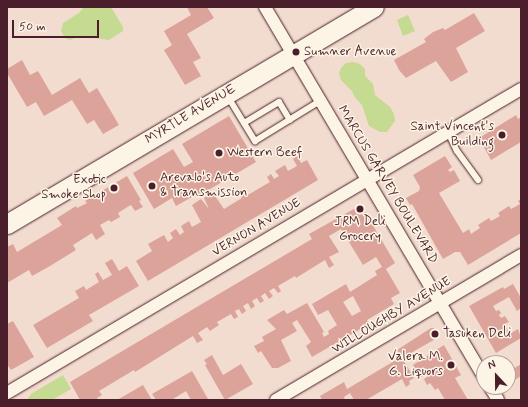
<!DOCTYPE html>
<style>
body{margin:0}
#map{position:relative;width:528px;height:407px;overflow:hidden;background:#f2dccf;font-family:Mynerve,sans-serif}
div>[style]{position:absolute}
.green>*{inset:0;background:#c4db91}
.building>*{inset:0;background:#dca39b}
.roads{filter:drop-shadow(0 0 1px #4a1f2b) drop-shadow(0 0 1px #4a1f2b)}
.service>*{height:6px;margin:-3px;padding:0 3px;transform-origin:3px;border-radius:3px;background:#fcf5e5}
.minor>*{height:12px;margin:-6px;padding:0 6px;transform-origin:6px;border-radius:6px;background:#fcf5e5}
.primary>*{height:19px;margin:-9.5px;padding:0 9.5px;transform-origin:9.5px;border-radius:9.5px;background:#fcf5e5}
.dots>*{width:11px;height:11px;translate:-50% -50%;box-sizing:border-box;border:2px solid #fcf5e5;border-radius:50%}
span{translate:-50% -50%;white-space:nowrap;text-align:center;line-height:1.15;-webkit-text-stroke:3px #fcf5e5;paint-order:stroke}
.poi-label{font-size:13px;color:#4a1f2b}
.left{translate:0 -50%;text-align:left}
.right{translate:-100% -50%;text-align:right}
.street-label{font-size:13px;color:#4a1f2b}
.frame{position:absolute;inset:0;border:8px solid #4a1f2b;pointer-events:none}
.north{position:absolute;left:476px;top:355px;width:40px;height:40px;box-sizing:border-box;background:#fcf5e5;border:1px solid #b59f9b;border-radius:50%;rotate:338deg;font-size:11px;font-weight:700;line-height:16px;text-align:center;color:#4a1f2b}
.north::after{content:'';display:block;margin:auto;width:14px;height:18px;background:#4a1f2b;clip-path:polygon(50% 0,100% 100%,50% 72%,0 100%)}
.scale{position:absolute;left:12px;top:20px;width:87px;height:18px;box-sizing:border-box;border:2px solid #4a1f2b;border-top:0;padding-left:5px;font-size:12px;line-height:14px;white-space:nowrap;color:#4a1f2b;-webkit-text-stroke:3px #fcf5e5;paint-order:stroke}
</style>
<div id="map">
<div class="green">
<div style="clip-path:polygon(84px 7px,111px 7px,123px 27px,123px 31px,109px 40px,80px 36px,70px 40px,65px 38px,61px 31px,63px 23px,79px 13px)"></div>
<div style="clip-path:polygon(408px 15px,415px 31px,403px 36px,397px 20px)"></div>
<div style="clip-path:polygon(353px 62px,360px 64px,365px 69px,365px 76px,373px 84px,375px 95px,390px 107px,394px 114px,395px 121px,387px 132px,380px 132px,369px 126px,362px 105px,354px 96px,352px 91px,341px 80px,339px 73px,341px 68px,346px 63px)"></div>
<div style="clip-path:polygon(63px 375px,71px 389px,52px 400px,27px 400px,31px 394px)"></div>
</div>
<div class="building">
<div style="clip-path:polygon(187px 7px,207px 7px,214px 18px,187px 34px,201px 58px,193px 62px,201px 76px,185px 85px,164px 50px,172px 45px,164px 31px,191px 15px)"></div>
<div style="clip-path:polygon(474px 13px,485px 31px,456px 48px,468px 72px,451px 82px,436px 61px,406px 78px,399px 70px,394px 60px,426px 42px,424px 39px,433px 32px,443px 28px,445px 30px)"></div>
<div style="clip-path:polygon(22px 60px,30px 75px,38px 71px,52px 95px,80px 78px,89px 93px,97px 88px,119px 125px,103px 134px,94px 120px,87px 124px,72px 100px,44px 116px,36px 102px,27px 107px,7px 73px,7px 69px)"></div>
<div style="clip-path:polygon(516px 115px,518px 119px,521px 117px,521px 142px,491px 160px,479px 138px)"></div>
<div style="clip-path:polygon(229px 116px,256px 162px,200px 195px,199px 193px,176px 206px,172px 198px,154px 209px,133px 173px,173px 149px,184px 167px,193px 162px,182px 144px)"></div>
<div style="clip-path:polygon(297px 156px,301px 163px,307px 160px,318px 180px,148px 281px,136px 261px,152px 251px,148px 244px,164px 235px,168px 242px,173px 238px,170px 233px,176px 229px,180px 235px,184px 232px,181px 226px,189px 221px,192px 227px,201px 222px,192px 205px,201px 199px,209px 209px,204px 198px,213px 193px,224px 209px,242px 198px,238px 192px,243px 189px,246px 196px,270px 182px,267px 177px,271px 174px,274px 179px,279px 176px,275px 171px,285px 165px,288px 171px,297px 166px,293px 159px)"></div>
<div style="clip-path:polygon(445px 156px,452px 167px,448px 170px,450px 172px,454px 170px,460px 181px,439px 193px,463px 233px,469px 229px,471px 234px,480px 228px,478px 225px,489px 218px,491px 221px,500px 216px,498px 213px,509px 206px,511px 209px,520px 204px,518px 201px,521px 199px,521px 233px,468px 265px,460px 252px,455px 252px,443px 259px,412px 204px,410px 205px,406px 198px,419px 191px,420px 187px,413px 175px)"></div>
<div style="clip-path:polygon(127px 176px,141px 200px,139px 201px,143px 207px,135px 211px,131px 205px,129px 206px,118px 213px,120px 217px,111px 222px,109px 220px,100px 225px,105px 234px,96px 240px,92px 233px,73px 245px,76px 250px,50px 266px,32px 276px,29px 270px,7px 283px,7px 247px,13px 244px,17px 252px,62px 225px,57px 218px,76px 206px,77px 208px,87px 203px,85px 201px)"></div>
<div style="clip-path:polygon(evenodd,361px 205px,395px 263px,386px 269px,400px 293px,391px 298px,394px 304px,367px 320px,369px 324px,312px 357px,306px 346px,311px 342px,297px 320px,292px 323px,297px 331px,281px 340px,291px 361px,278px 368px,272px 368px,261px 351px,258px 353px,254px 346px,264px 341px,262px 337px,276px 329px,267px 320px,284px 310px,287px 314px,307px 303px,324px 332px,322px 333px,324px 337px,329px 334px,328px 331px,337px 325px,328px 310px,318px 315px,312px 304px,346px 284px,350px 292px,377px 275px,375px 271px,382px 267px,376px 257px,363px 265px,341px 229px,329px 236px,339px 252px,329px 257px,334px 265px,329px 268px,325px 260px,296px 278px,295px 276px,278px 286px,281px 291px,278px 293px,274px 288px,269px 291px,273px 296px,269px 299px,265px 293px,261px 296px,264px 301px,260px 303px,257px 298px,252px 301px,255px 306px,251px 309px,248px 303px,243px 306px,246px 311px,242px 314px,239px 309px,235px 311px,238px 317px,234px 319px,231px 314px,217px 322px,219px 325px,210px 331px,207px 327px,198px 333px,203px 340px,197px 343px,193px 336px,135px 372px,134px 370px,99px 391px,102px 395px,97px 398px,98px 400px,80px 400px,70px 382px,312px 239px,309px 234px,361px 205px,353px 296px,361px 311px,352px 316px,343px 302px,353px 296px)"></div>
<div style="clip-path:polygon(112px 259px,119px 271px,127px 266px,139px 286px,89px 315px,93px 321px,47px 348px,33px 325px,79px 298px,75px 291px,84px 286px,86px 290px,99px 282px,95px 274px,98px 272px,103px 280px,112px 275px,105px 263px)"></div>
<div style="clip-path:polygon(513px 284px,521px 298px,521px 308px,517px 311px,509px 297px,493px 306px,496px 311px,499px 310px,501px 313px,499px 315px,501px 318px,505px 316px,509px 322px,504px 324px,510px 334px,518px 329px,521px 338px,496px 353px,469px 306px,503px 287px,504px 289px)"></div>
<div style="clip-path:polygon(13px 321px,34px 357px,11px 370px,7px 364px,7px 324px)"></div>
<div style="clip-path:polygon(431px 328px,434px 328px,439px 337px,402px 358px,414px 378px,409px 381px,410px 384px,406px 387px,402px 379px,366px 400px,354px 400px,350px 393px,344px 397px,345px 400px,322px 400px,320px 396px,344px 382px,347px 389px,396px 360px,401px 356px,397px 350px)"></div>
<div style="clip-path:polygon(444px 345px,461px 375px,455px 378px,468px 400px,445px 400px,438px 388px,435px 390px,430px 383px,427px 385px,424px 379px,439px 369px,438px 367px,418px 379px,414px 372px,416px 370px,413px 365px)"></div>
<div style="clip-path:polygon(212px 355px,223px 375px,241px 364px,253px 384px,225px 400px,205px 365px,207px 364px,204px 360px)"></div>
<div style="clip-path:polygon(521px 364px,521px 376px,513px 381px,508px 372px)"></div>
<div style="clip-path:polygon(192px 371px,208px 399px,191px 400px,186px 391px,173px 399px,174px 400px,156px 400px,152px 394px)"></div>
<div style="clip-path:polygon(143px 385px,152px 400px,117px 400px)"></div>
</div>
<div class="roads">
<div class="service">
<div style="left:228px;top:97px;width:52px;rotate:58.5deg"></div>
<div style="left:255px;top:141px;width:76px;rotate:-31.6deg"></div>
<div style="left:244px;top:123px;width:41px;rotate:-31deg"></div>
<div style="left:279px;top:102px;width:21px;rotate:59deg"></div>
<div style="left:448px;top:132px;width:21px;rotate:65deg"></div>
<div style="left:457px;top:151px;width:36px;rotate:54deg"></div>
</div>
<div class="minor">
<div style="left:265px;top:7px;width:430px;rotate:59.4deg"></div>
<div style="left:490px;top:387px;width:15px;rotate:58deg"></div>
<div style="left:7px;top:393px;width:597px;rotate:-30.6deg"></div>
<div style="left:276px;top:400px;width:285px;rotate:-30.6deg"></div>
</div>
<div class="primary">
<div style="left:7px;top:224px;width:426px;rotate:-30.6deg"></div>
</div>
</div>
<div class="dots">
<div style="left:296px;top:52px;background:#4a1f2b"></div>
<div style="left:502px;top:135px;background:#4a1f2b"></div>
<div style="left:219px;top:153px;background:#4a1f2b"></div>
<div style="left:152px;top:186px;background:#4a1f2b"></div>
<div style="left:114px;top:188px;background:#4a1f2b"></div>
<div style="left:360px;top:209px;background:#4a1f2b"></div>
<div style="left:435px;top:334px;background:#4a1f2b"></div>
<div style="left:451px;top:365px;background:#4a1f2b"></div>
</div>
<div class="poi-label">
<span class="left" style="left:304px;top:52px">Sumner Avenue</span>
<span class="right" style="left:494px;top:135px">Saint Vincent's<br>Building</span>
<span class="left" style="left:227px;top:153px">Western Beef</span>
<span class="left" style="left:160px;top:186px">Arevalo's Auto<br>&amp; Transmission</span>
<span class="right" style="left:106px;top:188px">Exotic<br>Smoke Shop</span>
<span style="left:360px;top:230px">JRM Deli<br>Grocery</span>
<span class="left" style="left:443px;top:334px">Tasuken Deli</span>
<span class="right" style="left:443px;top:365px">Valera M.<br>G. Liquors</span>
</div>
<div class="street-label">
<span style="left:191px;top:115px;rotate:-31deg">MYRTLE AVENUE</span>
<span style="left:387px;top:185px;rotate:59deg">MARCUS GARVEY BOULEVARD</span>
<span style="left:257px;top:228px;rotate:-31deg">VERNON AVENUE</span>
<span style="left:392px;top:316px;rotate:-31deg">WILLOUGHBY AVENUE</span>
</div>
<div class="frame"></div>
<div class="north">N</div>
<div class="scale">50 m</div>
</div>
